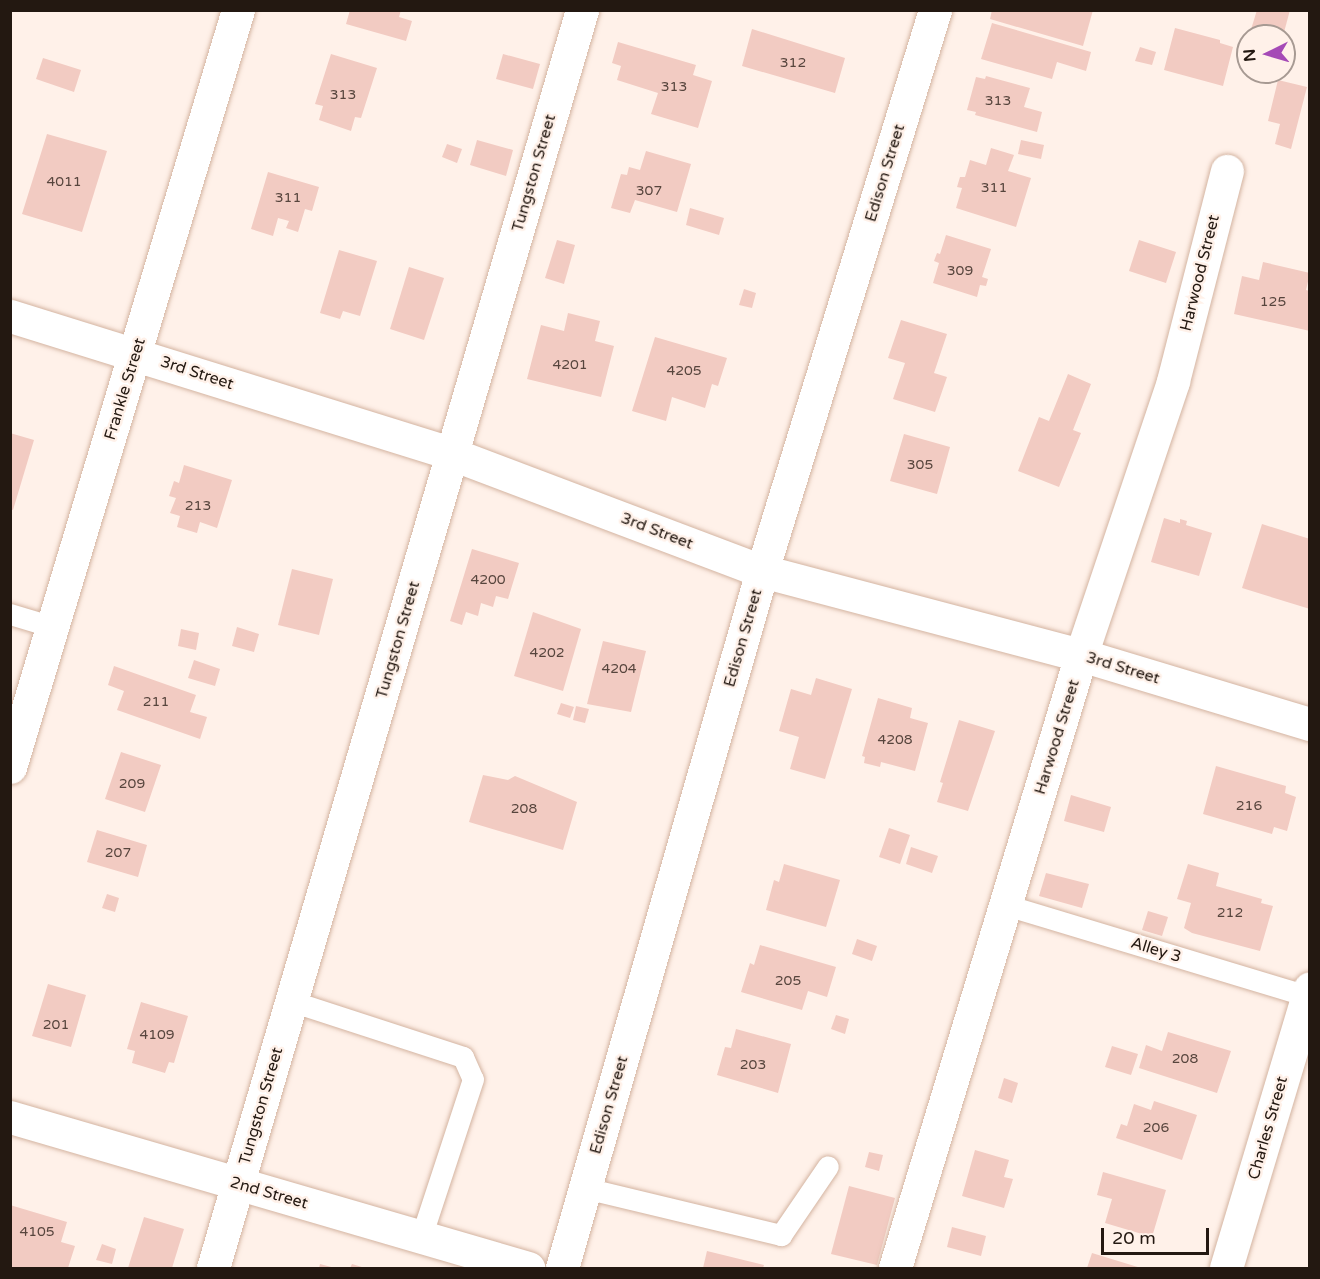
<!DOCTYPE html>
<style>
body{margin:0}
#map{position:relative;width:1320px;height:1279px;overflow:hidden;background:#fff1e9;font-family:"Varela Round",sans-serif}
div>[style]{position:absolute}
.building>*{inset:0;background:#f2cbc2}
.roads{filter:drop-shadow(0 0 2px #d4b4a1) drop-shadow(0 0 2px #d4b4a1)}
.service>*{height:21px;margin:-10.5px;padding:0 10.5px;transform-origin:10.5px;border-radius:10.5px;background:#fff}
.minor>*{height:33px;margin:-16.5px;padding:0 16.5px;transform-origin:16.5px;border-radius:16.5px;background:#fff}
span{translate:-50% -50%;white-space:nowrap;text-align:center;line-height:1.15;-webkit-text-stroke:5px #fff1e9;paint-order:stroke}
.number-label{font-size:14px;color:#57453d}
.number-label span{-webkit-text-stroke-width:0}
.street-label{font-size:16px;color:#231811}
.frame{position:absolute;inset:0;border:12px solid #231811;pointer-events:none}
.north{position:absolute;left:1236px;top:24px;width:60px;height:60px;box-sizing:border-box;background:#fff1e9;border:2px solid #a79a93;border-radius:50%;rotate:265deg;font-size:16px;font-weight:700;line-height:24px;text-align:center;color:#231811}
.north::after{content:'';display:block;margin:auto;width:21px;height:27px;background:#a54ab6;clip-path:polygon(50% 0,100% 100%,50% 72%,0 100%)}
.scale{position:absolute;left:1101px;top:1228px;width:108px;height:27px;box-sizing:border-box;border:3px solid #231811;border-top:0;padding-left:8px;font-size:18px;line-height:21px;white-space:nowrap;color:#231811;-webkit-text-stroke:4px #fff1e9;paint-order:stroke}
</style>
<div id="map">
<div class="building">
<div style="clip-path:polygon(350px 10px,401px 10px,399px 17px,412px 21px,406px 41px,346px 24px)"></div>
<div style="clip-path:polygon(992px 10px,1093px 10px,1083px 46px,990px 19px)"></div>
<div style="clip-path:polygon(1257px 10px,1290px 10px,1283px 36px,1249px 36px)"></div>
<div style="clip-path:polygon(992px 23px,1091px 52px,1086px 71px,1057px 62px,1052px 79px,981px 59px)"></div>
<div style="clip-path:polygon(1175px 28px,1220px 40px,1220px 43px,1233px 47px,1223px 86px,1164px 70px)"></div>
<div style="clip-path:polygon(752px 29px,845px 58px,835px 93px,742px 66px)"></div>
<div style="clip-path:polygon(618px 42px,696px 65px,693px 75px,712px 81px,698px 128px,651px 114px,658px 93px,617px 80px,621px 66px,612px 63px)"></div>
<div style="clip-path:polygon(1140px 47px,1156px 52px,1152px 65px,1135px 61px)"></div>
<div style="clip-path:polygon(331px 54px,377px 68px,361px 118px,355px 117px,351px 131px,319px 120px,323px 106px,315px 104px)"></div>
<div style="clip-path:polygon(503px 54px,540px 64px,533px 89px,496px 79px)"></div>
<div style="clip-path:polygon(43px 58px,81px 70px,74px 92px,36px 79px)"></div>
<div style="clip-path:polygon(986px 76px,1030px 88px,1024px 107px,1042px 112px,1037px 132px,975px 115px,976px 112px,967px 110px,976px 77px,985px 79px)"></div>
<div style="clip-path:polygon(1278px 80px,1307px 87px,1291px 149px,1275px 144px,1280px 124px,1268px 121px)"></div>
<div style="clip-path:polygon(47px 134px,107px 151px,82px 232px,22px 214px)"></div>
<div style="clip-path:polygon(477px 140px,513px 150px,506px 176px,470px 165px)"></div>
<div style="clip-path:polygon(1021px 140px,1044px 145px,1041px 159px,1018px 154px)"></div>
<div style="clip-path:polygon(447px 144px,462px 149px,457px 163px,442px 157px)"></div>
<div style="clip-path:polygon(991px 148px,1014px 155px,1008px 171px,1031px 178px,1016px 227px,956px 208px,962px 188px,957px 187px,960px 177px,965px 177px,970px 160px,986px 165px)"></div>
<div style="clip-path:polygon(646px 151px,691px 164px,677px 212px,635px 200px,630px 213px,611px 208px,621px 174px,627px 175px,629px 167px,640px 170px)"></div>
<div style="clip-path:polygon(268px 172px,319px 187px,312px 211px,305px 209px,298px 232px,286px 228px,289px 221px,278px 218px,273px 236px,251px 229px)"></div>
<div style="clip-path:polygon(690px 208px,724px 218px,719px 235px,686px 225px)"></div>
<div style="clip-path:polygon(946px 235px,991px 249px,982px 277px,988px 279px,986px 286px,980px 285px,977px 297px,933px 283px,939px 263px,934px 261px,937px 253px,940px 254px)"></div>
<div style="clip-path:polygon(557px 240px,575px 245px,564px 284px,545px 278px)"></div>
<div style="clip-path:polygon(1139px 240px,1176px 252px,1166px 283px,1129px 271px)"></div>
<div style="clip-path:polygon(339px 250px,377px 261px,360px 316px,343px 311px,340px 319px,320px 313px)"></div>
<div style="clip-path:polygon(1263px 262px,1310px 273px,1306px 290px,1310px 291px,1310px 331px,1234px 314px,1242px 276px,1259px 280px)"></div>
<div style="clip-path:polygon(409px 267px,444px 278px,424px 340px,390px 329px)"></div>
<div style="clip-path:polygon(744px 289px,756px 293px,752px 308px,739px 305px)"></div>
<div style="clip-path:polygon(568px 313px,600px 321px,595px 341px,614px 346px,601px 397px,527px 379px,541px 325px,564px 331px)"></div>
<div style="clip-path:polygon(901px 320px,947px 334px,934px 373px,947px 377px,935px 412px,893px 399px,905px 363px,888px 358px)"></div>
<div style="clip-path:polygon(655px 337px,727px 358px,718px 386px,712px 384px,705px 408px,672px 397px,666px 421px,632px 411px)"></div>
<div style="clip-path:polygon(1068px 374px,1091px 384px,1073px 430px,1081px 433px,1059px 487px,1018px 471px,1039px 417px,1049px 421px)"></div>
<div style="clip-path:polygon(10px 433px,34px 440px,13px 510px,10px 509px)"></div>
<div style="clip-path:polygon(904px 434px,950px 447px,937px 494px,890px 481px)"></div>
<div style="clip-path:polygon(184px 465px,232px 480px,217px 528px,200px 522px,197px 533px,177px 527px,180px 516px,170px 513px,176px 498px,169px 496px,174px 481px,179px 483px)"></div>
<div style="clip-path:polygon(1164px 518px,1180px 523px,1180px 519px,1187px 521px,1186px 525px,1212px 533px,1199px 576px,1151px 562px)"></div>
<div style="clip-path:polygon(1262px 524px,1310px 539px,1310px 609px,1242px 588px)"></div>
<div style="clip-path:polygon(472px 549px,519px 563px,508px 599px,496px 596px,493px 607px,481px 603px,478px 616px,466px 612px,462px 625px,450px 621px)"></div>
<div style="clip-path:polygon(292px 569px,333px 579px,319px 635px,278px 625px)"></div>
<div style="clip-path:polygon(533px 612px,581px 629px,563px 691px,514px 676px)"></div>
<div style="clip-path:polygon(237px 627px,259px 634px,254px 652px,232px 646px)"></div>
<div style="clip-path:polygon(181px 629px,199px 633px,196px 650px,178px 646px)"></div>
<div style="clip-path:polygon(603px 641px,646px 651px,631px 712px,587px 704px)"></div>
<div style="clip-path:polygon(194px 660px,220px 669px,215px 686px,188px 678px)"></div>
<div style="clip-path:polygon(114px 666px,196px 695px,190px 712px,207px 717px,200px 739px,117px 710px,124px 691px,108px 685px)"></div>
<div style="clip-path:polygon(816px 678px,852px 689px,825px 779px,790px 769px,799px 737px,779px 731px,791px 689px,811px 695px)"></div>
<div style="clip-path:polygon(878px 698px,912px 708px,910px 718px,928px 723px,915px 771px,881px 762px,880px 767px,864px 763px,865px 757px,862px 756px)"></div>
<div style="clip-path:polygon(561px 703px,574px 707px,570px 718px,557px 714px)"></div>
<div style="clip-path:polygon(576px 706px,589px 709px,585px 723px,573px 720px)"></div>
<div style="clip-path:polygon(959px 720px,995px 731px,968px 811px,937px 802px,943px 783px,940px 782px)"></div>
<div style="clip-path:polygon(121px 752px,161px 765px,145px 812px,105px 799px)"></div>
<div style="clip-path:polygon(1216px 766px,1286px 786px,1285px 793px,1296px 797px,1287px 831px,1274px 827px,1272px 834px,1203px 814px)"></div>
<div style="clip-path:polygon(483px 775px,508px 780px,515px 776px,577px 802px,563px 850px,469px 822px)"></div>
<div style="clip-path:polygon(1071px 795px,1111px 807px,1104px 832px,1064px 821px)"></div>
<div style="clip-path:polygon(889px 828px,910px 835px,900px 864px,879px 857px)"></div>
<div style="clip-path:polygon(97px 830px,147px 845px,138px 877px,87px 862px)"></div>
<div style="clip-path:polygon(911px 847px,938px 856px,932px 873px,906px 864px)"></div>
<div style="clip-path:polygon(784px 864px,840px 880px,826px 927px,766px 910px,774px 880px,779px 882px)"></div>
<div style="clip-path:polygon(1188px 864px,1219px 873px,1216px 886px,1262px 899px,1261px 903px,1273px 906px,1260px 951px,1192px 933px,1184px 928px,1191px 903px,1177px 899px)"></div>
<div style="clip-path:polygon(1046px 873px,1089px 884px,1082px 908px,1039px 896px)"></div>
<div style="clip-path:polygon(107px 894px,119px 898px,115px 912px,102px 908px)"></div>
<div style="clip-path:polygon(1148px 911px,1168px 917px,1162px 936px,1142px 930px)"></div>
<div style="clip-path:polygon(857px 939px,877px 946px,872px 961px,852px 954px)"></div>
<div style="clip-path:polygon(760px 945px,836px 967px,827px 997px,808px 991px,802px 1010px,741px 992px,750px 963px,754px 965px)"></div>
<div style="clip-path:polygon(48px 984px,86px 995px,71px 1047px,32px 1036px)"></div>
<div style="clip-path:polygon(141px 1002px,188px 1016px,174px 1063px,169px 1062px,165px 1073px,132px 1063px,135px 1051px,127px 1049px)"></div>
<div style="clip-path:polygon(836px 1015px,849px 1019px,845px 1034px,831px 1029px)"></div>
<div style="clip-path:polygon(736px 1029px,791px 1044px,778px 1093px,717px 1075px,725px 1047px,731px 1048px)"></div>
<div style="clip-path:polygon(1168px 1032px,1231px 1051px,1217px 1093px,1139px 1068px,1146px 1045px,1162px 1051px)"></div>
<div style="clip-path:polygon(1112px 1046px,1138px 1054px,1131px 1075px,1105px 1067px)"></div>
<div style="clip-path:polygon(1004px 1078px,1018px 1083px,1012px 1103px,998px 1098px)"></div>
<div style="clip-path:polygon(1154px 1101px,1197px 1115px,1182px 1160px,1116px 1138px,1121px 1124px,1127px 1126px,1134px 1104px,1151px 1110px)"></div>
<div style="clip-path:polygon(975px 1150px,1009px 1160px,1004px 1177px,1013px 1179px,1004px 1208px,962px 1196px)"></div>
<div style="clip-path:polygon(869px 1152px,883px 1155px,879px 1171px,865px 1167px)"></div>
<div style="clip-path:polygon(1103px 1172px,1166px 1190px,1152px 1237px,1105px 1223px,1112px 1199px,1097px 1195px)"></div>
<div style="clip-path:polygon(849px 1186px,895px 1198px,877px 1265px,831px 1254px)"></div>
<div style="clip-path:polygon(10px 1205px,67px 1222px,61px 1242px,75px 1246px,68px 1268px,10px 1268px)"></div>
<div style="clip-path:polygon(144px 1217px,184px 1229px,172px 1268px,128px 1268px)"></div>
<div style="clip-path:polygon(952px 1227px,986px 1236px,981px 1256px,947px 1247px)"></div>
<div style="clip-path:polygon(102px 1244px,116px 1249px,112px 1264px,96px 1260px)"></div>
<div style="clip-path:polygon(707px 1251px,764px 1265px,763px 1268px,703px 1268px)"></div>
<div style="clip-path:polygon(1092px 1253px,1141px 1268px,1087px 1268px)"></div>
<div style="clip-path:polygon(320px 1264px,335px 1268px,319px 1268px)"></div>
<div style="clip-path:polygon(352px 1264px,365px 1268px,350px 1268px)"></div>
</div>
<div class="roads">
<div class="service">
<div style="left:10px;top:614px;width:45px;rotate:16.8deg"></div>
<div style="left:1006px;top:905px;width:314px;rotate:16.8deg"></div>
<div style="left:291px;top:1001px;width:181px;rotate:18deg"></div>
<div style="left:463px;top:1057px;width:24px;rotate:66deg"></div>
<div style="left:473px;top:1079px;width:166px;rotate:108.2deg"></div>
<div style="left:585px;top:1188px;width:202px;rotate:13.5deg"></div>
<div style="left:781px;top:1235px;width:83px;rotate:-55.7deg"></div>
</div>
<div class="minor">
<div style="left:10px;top:316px;width:463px;rotate:17.3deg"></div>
<div style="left:452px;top:454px;width:331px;rotate:20.7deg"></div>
<div style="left:762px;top:571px;width:330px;rotate:14.8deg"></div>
<div style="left:1081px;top:655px;width:239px;rotate:16.8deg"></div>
<div style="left:10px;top:767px;width:791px;rotate:-73.24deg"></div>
<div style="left:10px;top:1117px;width:540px;rotate:16.25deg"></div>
<div style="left:213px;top:1268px;width:1311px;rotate:-73.65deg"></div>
<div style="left:562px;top:1268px;width:725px;rotate:-73.99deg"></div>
<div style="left:762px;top:571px;width:587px;rotate:-72.86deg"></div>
<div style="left:895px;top:1268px;width:641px;rotate:-73.12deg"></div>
<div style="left:1081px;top:655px;width:289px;rotate:-71.4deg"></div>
<div style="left:1173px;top:381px;width:217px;rotate:-75.6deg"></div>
<div style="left:1226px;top:1268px;width:292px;rotate:-73.3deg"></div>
</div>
</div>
<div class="number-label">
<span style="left:793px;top:63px">312</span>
<span style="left:674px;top:87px">313</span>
<span style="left:343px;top:95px">313</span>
<span style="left:998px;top:101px">313</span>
<span style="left:64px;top:182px">4011</span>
<span style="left:994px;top:188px">311</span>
<span style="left:649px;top:191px">307</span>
<span style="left:288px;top:198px">311</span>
<span style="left:960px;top:271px">309</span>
<span style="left:1273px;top:302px">125</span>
<span style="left:570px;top:365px">4201</span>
<span style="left:684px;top:371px">4205</span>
<span style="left:920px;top:465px">305</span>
<span style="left:198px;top:506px">213</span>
<span style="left:488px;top:580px">4200</span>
<span style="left:547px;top:653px">4202</span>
<span style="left:619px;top:669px">4204</span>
<span style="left:156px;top:702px">211</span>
<span style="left:895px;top:740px">4208</span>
<span style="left:132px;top:784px">209</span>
<span style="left:1249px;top:806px">216</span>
<span style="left:524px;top:809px">208</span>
<span style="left:118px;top:853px">207</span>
<span style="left:1230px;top:913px">212</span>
<span style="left:788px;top:981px">205</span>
<span style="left:56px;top:1025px">201</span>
<span style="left:157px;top:1035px">4109</span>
<span style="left:1185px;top:1059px">208</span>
<span style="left:753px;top:1065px">203</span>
<span style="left:1156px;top:1128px">206</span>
<span style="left:37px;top:1232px">4105</span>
</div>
<div class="street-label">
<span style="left:534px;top:173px;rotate:-74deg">Tungston Street</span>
<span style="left:885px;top:173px;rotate:-73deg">Edison Street</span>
<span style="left:1200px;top:273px;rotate:-76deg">Harwood Street</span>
<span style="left:197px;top:373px;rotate:18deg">3rd Street</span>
<span style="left:125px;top:389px;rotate:-73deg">Frankle Street</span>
<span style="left:657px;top:531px;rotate:21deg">3rd Street</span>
<span style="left:743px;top:638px;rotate:-74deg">Edison Street</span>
<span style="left:398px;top:640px;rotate:-74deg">Tungston Street</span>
<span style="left:1123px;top:668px;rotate:17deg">3rd Street</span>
<span style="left:1057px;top:737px;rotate:-73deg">Harwood Street</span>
<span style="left:1156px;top:950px;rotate:17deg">Alley 3</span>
<span style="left:609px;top:1105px;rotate:-74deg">Edison Street</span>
<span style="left:261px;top:1106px;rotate:-74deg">Tungston Street</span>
<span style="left:1268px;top:1128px;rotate:-74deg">Charles Street</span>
<span style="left:269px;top:1193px;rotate:16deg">2nd Street</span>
</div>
<div class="frame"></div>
<div class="north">N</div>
<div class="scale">20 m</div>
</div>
